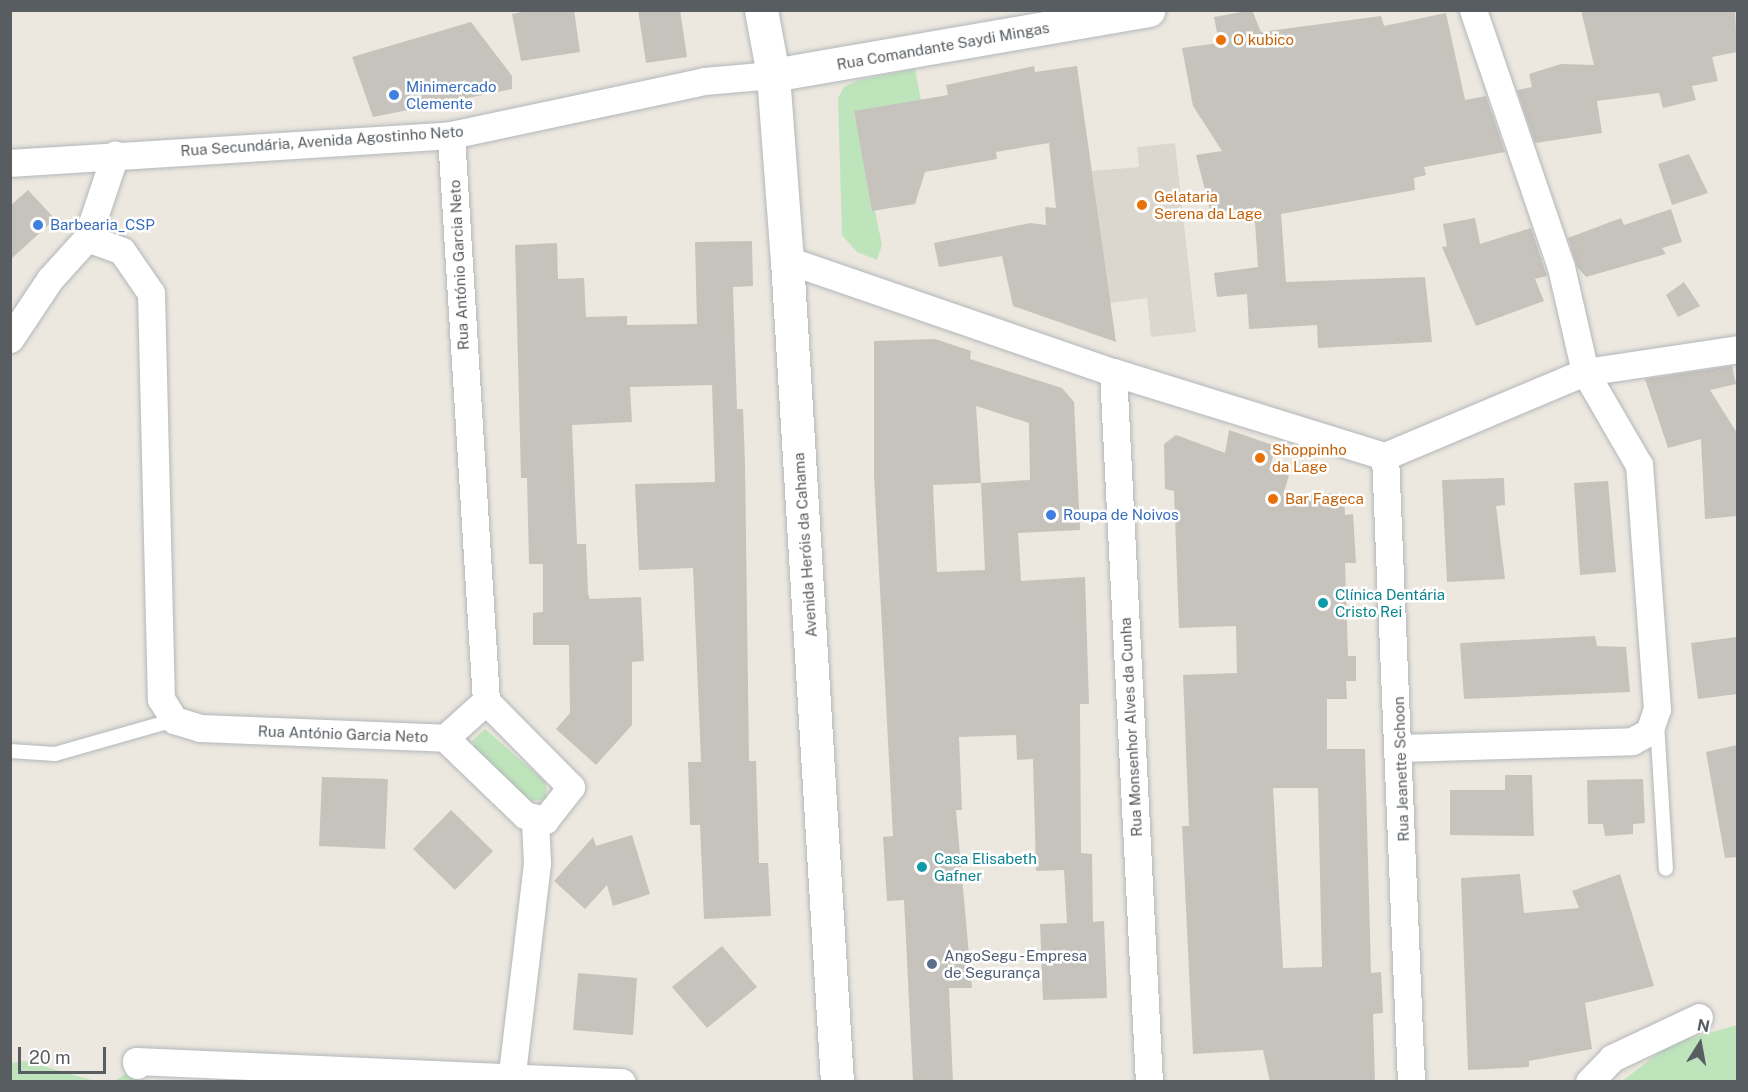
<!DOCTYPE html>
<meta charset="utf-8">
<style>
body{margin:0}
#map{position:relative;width:1748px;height:1092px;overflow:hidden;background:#ece8df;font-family:"Public Sans",sans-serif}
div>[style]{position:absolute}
.education>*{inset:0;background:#dcd7ce}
.green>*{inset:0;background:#bee4bb}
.building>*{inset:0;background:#c6c3bd}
.roads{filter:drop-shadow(0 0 2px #b3b6bb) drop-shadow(0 0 2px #b3b6bb)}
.lane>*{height:14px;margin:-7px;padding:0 7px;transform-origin:7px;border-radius:7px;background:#fff}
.street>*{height:27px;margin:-13.5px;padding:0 13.5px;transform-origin:13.5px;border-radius:13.5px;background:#fff}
.secondary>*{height:33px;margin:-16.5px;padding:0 16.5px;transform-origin:16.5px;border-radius:16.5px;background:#fff}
.dots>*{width:16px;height:16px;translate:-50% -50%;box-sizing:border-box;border:3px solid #fff;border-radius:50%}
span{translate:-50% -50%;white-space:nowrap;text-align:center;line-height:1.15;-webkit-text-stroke:5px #fff;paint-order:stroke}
.food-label{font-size:15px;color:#c56008}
.left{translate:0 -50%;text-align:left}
.street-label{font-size:15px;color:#585d61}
.shop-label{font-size:15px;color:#366cbe}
.culture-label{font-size:15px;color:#0d838f}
.service-label{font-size:15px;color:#4e5e75}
.frame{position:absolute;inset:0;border:12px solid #585d61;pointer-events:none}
.north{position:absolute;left:1670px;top:1014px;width:60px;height:60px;-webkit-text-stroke:4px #fff;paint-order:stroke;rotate:11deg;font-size:16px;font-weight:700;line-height:24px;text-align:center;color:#585d61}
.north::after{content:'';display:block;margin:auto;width:21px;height:27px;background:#585d61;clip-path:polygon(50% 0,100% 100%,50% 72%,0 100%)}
.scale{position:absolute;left:18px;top:1047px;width:88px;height:27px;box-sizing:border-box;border:3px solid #585d61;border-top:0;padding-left:8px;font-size:18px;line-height:21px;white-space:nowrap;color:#585d61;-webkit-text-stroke:4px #fff;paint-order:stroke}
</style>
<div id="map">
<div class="education">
<div style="clip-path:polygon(1175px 143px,1196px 332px,1151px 337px,1147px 298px,1110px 303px,1092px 171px,1139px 167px,1137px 147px)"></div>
</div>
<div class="green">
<div style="clip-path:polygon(915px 69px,921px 100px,854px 112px,882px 245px,877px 260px,857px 252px,842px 235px,838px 98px,844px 87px,859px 80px)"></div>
<div style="clip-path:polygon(485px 729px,546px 782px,547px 800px,528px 801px,476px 751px,472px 741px)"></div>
<div style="clip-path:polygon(1737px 1025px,1737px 1081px,1621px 1082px,1670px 1044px)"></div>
<div style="clip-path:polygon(25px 1061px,95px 1081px,116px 1080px,137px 1067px,137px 1081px,11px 1081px,10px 1063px)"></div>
</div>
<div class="building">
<div style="clip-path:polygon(530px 10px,574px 10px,580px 52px,521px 61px,512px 14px)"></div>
<div style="clip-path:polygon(638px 10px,680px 10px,687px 57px,646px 63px)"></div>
<div style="clip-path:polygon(1252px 10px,1261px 32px,1381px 16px,1384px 26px,1446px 13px,1465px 100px,1486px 96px,1505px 152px,1424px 167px,1426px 175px,1414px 178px,1415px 190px,1281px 214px,1286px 282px,1425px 277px,1432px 342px,1318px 348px,1317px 325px,1249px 329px,1247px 294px,1217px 297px,1214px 273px,1258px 267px,1255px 222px,1241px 222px,1240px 209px,1211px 214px,1196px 155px,1222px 151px,1193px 106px,1182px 48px,1219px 43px,1214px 17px)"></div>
<div style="clip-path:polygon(1581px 10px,1735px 10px,1737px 52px,1712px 57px,1718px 81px,1692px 86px,1696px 100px,1663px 108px,1659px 93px,1597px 101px,1602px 133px,1535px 143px,1517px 90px,1532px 87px,1529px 74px,1561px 64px,1594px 65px)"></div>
<div style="clip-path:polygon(471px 22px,512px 76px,512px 89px,373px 117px,352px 57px)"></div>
<div style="clip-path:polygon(1034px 66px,1035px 72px,1077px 66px,1116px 342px,1013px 306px,1002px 256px,939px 267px,934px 243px,1030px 223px,1046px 225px,1045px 207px,1056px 208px,1049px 143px,996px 152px,997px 159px,925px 172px,915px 204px,872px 211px,854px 111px,948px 95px,946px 85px)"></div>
<div style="clip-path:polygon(1689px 154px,1708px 193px,1672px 205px,1658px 164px)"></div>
<div style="clip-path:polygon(28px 190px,55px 219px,10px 260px,10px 206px)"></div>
<div style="clip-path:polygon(1671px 209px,1682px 242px,1662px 248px,1666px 254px,1586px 277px,1577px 267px,1568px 238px,1621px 218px,1624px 225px)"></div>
<div style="clip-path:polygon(1475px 218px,1480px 244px,1531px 228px,1547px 276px,1535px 279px,1544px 301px,1476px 326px,1442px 247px,1447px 246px,1443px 224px)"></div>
<div style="clip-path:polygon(752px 241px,753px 286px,733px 287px,737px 409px,743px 409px,745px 464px,749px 761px,756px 761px,759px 863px,768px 863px,771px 916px,704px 919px,700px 825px,690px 825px,688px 762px,701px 762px,693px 568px,639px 570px,635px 484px,715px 482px,712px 385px,630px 387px,632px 422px,572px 425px,577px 544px,586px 544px,588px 594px,590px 599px,641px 597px,644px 661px,632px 662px,632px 725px,596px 765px,556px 729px,570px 713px,569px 645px,533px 645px,533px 613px,543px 612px,543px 564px,529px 564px,527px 478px,521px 478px,515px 245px,557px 243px,558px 279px,584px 278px,586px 317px,627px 316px,627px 325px,697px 324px,695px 242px)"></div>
<div style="clip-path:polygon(1684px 282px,1700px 306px,1678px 317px,1666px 295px)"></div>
<div style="clip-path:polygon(evenodd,935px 339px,971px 351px,970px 359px,1062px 388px,1074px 402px,1080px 530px,1018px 533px,1021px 581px,1085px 577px,1089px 704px,1080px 704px,1081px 853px,1092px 854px,1093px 922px,1104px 921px,1107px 998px,1043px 1000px,1040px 924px,1067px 923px,1064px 870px,1036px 871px,1033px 759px,1017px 760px,1016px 735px,959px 737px,962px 810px,956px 810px,972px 988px,949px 988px,953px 1082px,913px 1082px,904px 900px,887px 901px,883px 837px,893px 836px,874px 476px,874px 341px,935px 339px,976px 406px,1029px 423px,1030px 480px,981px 483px,976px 406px,935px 339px,981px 483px,985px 570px,937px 572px,933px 485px,981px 483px)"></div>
<div style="clip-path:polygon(1732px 366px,1736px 384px,1710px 390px,1737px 433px,1737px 516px,1705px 519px,1701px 439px,1668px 448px,1645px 379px)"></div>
<div style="clip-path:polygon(evenodd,1229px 430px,1276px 446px,1269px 470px,1289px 475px,1283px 496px,1344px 493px,1345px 515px,1353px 514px,1356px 563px,1345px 563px,1348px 656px,1356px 656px,1356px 681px,1346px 681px,1347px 699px,1327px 699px,1327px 749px,1365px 749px,1371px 973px,1381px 972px,1383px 1013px,1373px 1014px,1375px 1082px,1270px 1082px,1263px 1050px,1193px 1054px,1182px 826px,1189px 826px,1183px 675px,1237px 673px,1236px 626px,1179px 628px,1174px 491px,1165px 489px,1164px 444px,1176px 435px,1225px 453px,1229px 430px,1273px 788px,1318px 788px,1322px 967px,1283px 968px,1273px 788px)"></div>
<div style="clip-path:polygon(1504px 478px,1505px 505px,1496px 506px,1505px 579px,1447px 582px,1442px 480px)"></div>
<div style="clip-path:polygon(1608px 481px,1616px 572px,1580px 575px,1574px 483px)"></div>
<div style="clip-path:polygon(1595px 636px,1597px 646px,1626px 647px,1630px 692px,1464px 699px,1460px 643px)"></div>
<div style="clip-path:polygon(1737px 637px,1737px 694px,1698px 699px,1691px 643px)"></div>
<div style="clip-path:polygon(1737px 745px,1737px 857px,1725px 858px,1706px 752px)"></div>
<div style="clip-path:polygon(1505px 775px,1532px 775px,1534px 836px,1450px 835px,1450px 790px,1505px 790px)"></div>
<div style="clip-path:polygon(322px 777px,388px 779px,385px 849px,319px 846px)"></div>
<div style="clip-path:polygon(1643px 779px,1645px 823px,1633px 824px,1633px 834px,1605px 836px,1603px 824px,1588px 824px,1587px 780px)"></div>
<div style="clip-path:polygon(451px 810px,493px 851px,455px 890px,413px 849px)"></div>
<div style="clip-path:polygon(632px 835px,650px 894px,613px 906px,607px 885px,585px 909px,554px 881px,593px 837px,596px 846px)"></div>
<div style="clip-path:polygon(1520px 874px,1524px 913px,1579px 908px,1572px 891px,1620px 874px,1654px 986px,1585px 1003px,1592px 1049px,1529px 1061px,1529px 1067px,1468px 1070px,1461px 878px)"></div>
<div style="clip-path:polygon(722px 946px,757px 987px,707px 1028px,672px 987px)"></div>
<div style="clip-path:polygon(578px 973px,637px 978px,633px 1035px,573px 1030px)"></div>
</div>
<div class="roads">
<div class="lane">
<div style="left:1657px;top:723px;width:146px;rotate:86.5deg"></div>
<div style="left:10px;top:751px;width:45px;rotate:3.8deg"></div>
<div style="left:55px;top:754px;width:124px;rotate:-15.9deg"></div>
</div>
<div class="street">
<div style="left:10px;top:163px;width:442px;rotate:-3.6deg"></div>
<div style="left:451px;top:135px;width:259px;rotate:-12deg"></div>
<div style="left:704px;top:81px;width:69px;rotate:-5deg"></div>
<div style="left:87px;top:238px;width:37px;rotate:20deg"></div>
<div style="left:122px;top:251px;width:51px;rotate:55.4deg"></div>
<div style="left:151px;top:293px;width:406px;rotate:88.6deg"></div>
<div style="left:161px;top:699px;width:25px;rotate:58deg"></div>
<div style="left:174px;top:720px;width:27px;rotate:17deg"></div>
<div style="left:200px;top:728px;width:245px;rotate:2.3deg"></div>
<div style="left:445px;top:738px;width:55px;rotate:-42.1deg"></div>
<div style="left:486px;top:701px;width:567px;rotate:-93.54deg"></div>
<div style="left:787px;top:260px;width:345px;rotate:19deg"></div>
<div style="left:1113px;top:372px;width:285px;rotate:17.2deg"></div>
<div style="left:1385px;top:456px;width:217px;rotate:-22.8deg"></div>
<div style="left:1585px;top:372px;width:155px;rotate:-8.5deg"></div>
<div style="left:10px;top:339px;width:72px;rotate:-56.3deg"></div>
<div style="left:50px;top:279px;width:55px;rotate:-47.9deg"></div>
<div style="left:87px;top:238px;width:88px;rotate:-71.4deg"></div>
<div style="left:1113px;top:372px;width:711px;rotate:87.1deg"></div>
<div style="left:1385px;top:456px;width:627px;rotate:87.62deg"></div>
<div style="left:445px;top:738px;width:111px;rotate:43.9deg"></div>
<div style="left:525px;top:815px;width:21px;rotate:14deg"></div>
<div style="left:545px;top:820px;width:42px;rotate:-51.8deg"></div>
<div style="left:571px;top:787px;width:121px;rotate:-134.7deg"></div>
<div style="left:1401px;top:748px;width:231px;rotate:-1.7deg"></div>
<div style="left:1632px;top:741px;width:19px;rotate:-28deg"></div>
<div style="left:1649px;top:732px;width:24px;rotate:-71deg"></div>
<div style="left:1657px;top:709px;width:245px;rotate:-94.2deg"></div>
<div style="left:1639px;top:465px;width:108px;rotate:-120.1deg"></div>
<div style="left:1585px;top:372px;width:108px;rotate:-102.9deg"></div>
<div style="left:1561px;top:267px;width:272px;rotate:-108.9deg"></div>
<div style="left:137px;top:1065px;width:4px;rotate:-104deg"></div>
<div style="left:136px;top:1061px;width:486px;rotate:2.5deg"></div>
<div style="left:512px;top:1073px;width:212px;rotate:-83.2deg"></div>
<div style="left:537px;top:862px;width:40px;rotate:-92.9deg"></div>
<div style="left:1589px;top:1082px;width:33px;rotate:-46deg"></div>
<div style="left:1612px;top:1058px;width:96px;rotate:-25.2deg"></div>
</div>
<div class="secondary">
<div style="left:761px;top:10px;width:66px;rotate:79.5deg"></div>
<div style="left:773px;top:75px;width:186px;rotate:85.7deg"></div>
<div style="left:787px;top:260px;width:824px;rotate:86.52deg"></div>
<div style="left:773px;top:75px;width:381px;rotate:-9.8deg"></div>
</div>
</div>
<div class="dots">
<div style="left:1221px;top:40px;background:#e8710a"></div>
<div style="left:394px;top:95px;background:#3f7fe0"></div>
<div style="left:1142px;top:205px;background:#e8710a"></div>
<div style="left:38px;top:225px;background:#3f7fe0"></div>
<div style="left:1260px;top:458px;background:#e8710a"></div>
<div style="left:1273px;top:499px;background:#e8710a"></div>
<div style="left:1051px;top:515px;background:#3f7fe0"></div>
<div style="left:1323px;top:603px;background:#0f9aa8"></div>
<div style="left:922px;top:867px;background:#0f9aa8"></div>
<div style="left:932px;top:964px;background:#5c6f8a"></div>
</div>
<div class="food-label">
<span class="left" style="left:1233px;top:40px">O kubico</span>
<span class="left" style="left:1154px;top:205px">Gelataria<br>Serena da Lage</span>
<span class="left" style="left:1272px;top:458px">Shoppinho<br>da Lage</span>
<span class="left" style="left:1285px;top:499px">Bar Fageca</span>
</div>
<div class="street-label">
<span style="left:943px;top:46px;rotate:-10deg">Rua Comandante Saydi Mingas</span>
<span style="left:322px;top:141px;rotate:-4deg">Rua Secundária, Avenida Agostinho Neto</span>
<span style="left:459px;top:265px;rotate:-93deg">Rua António Garcia Neto</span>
<span style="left:805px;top:545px;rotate:-94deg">Avenida Heróis da Cahama</span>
<span style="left:1131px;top:727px;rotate:-93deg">Rua Monsenhor Alves da Cunha</span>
<span style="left:343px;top:734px;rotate:2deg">Rua António Garcia Neto</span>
<span style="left:1401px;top:769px;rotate:-92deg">Rua Jeanette Schoon</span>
</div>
<div class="shop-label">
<span class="left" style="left:406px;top:95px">Minimercado<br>Clemente</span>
<span class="left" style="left:50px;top:225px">Barbearia_CSP</span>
<span class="left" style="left:1063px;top:515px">Roupa de Noivos</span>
</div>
<div class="culture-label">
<span class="left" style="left:1335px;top:603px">Clínica Dentária<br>Cristo Rei</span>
<span class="left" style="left:934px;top:867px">Casa Elisabeth<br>Gafner</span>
</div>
<div class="service-label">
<span class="left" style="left:944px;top:964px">AngoSegu - Empresa<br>de Segurança</span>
</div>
<div class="frame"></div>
<div class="north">N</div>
<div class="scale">20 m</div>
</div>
